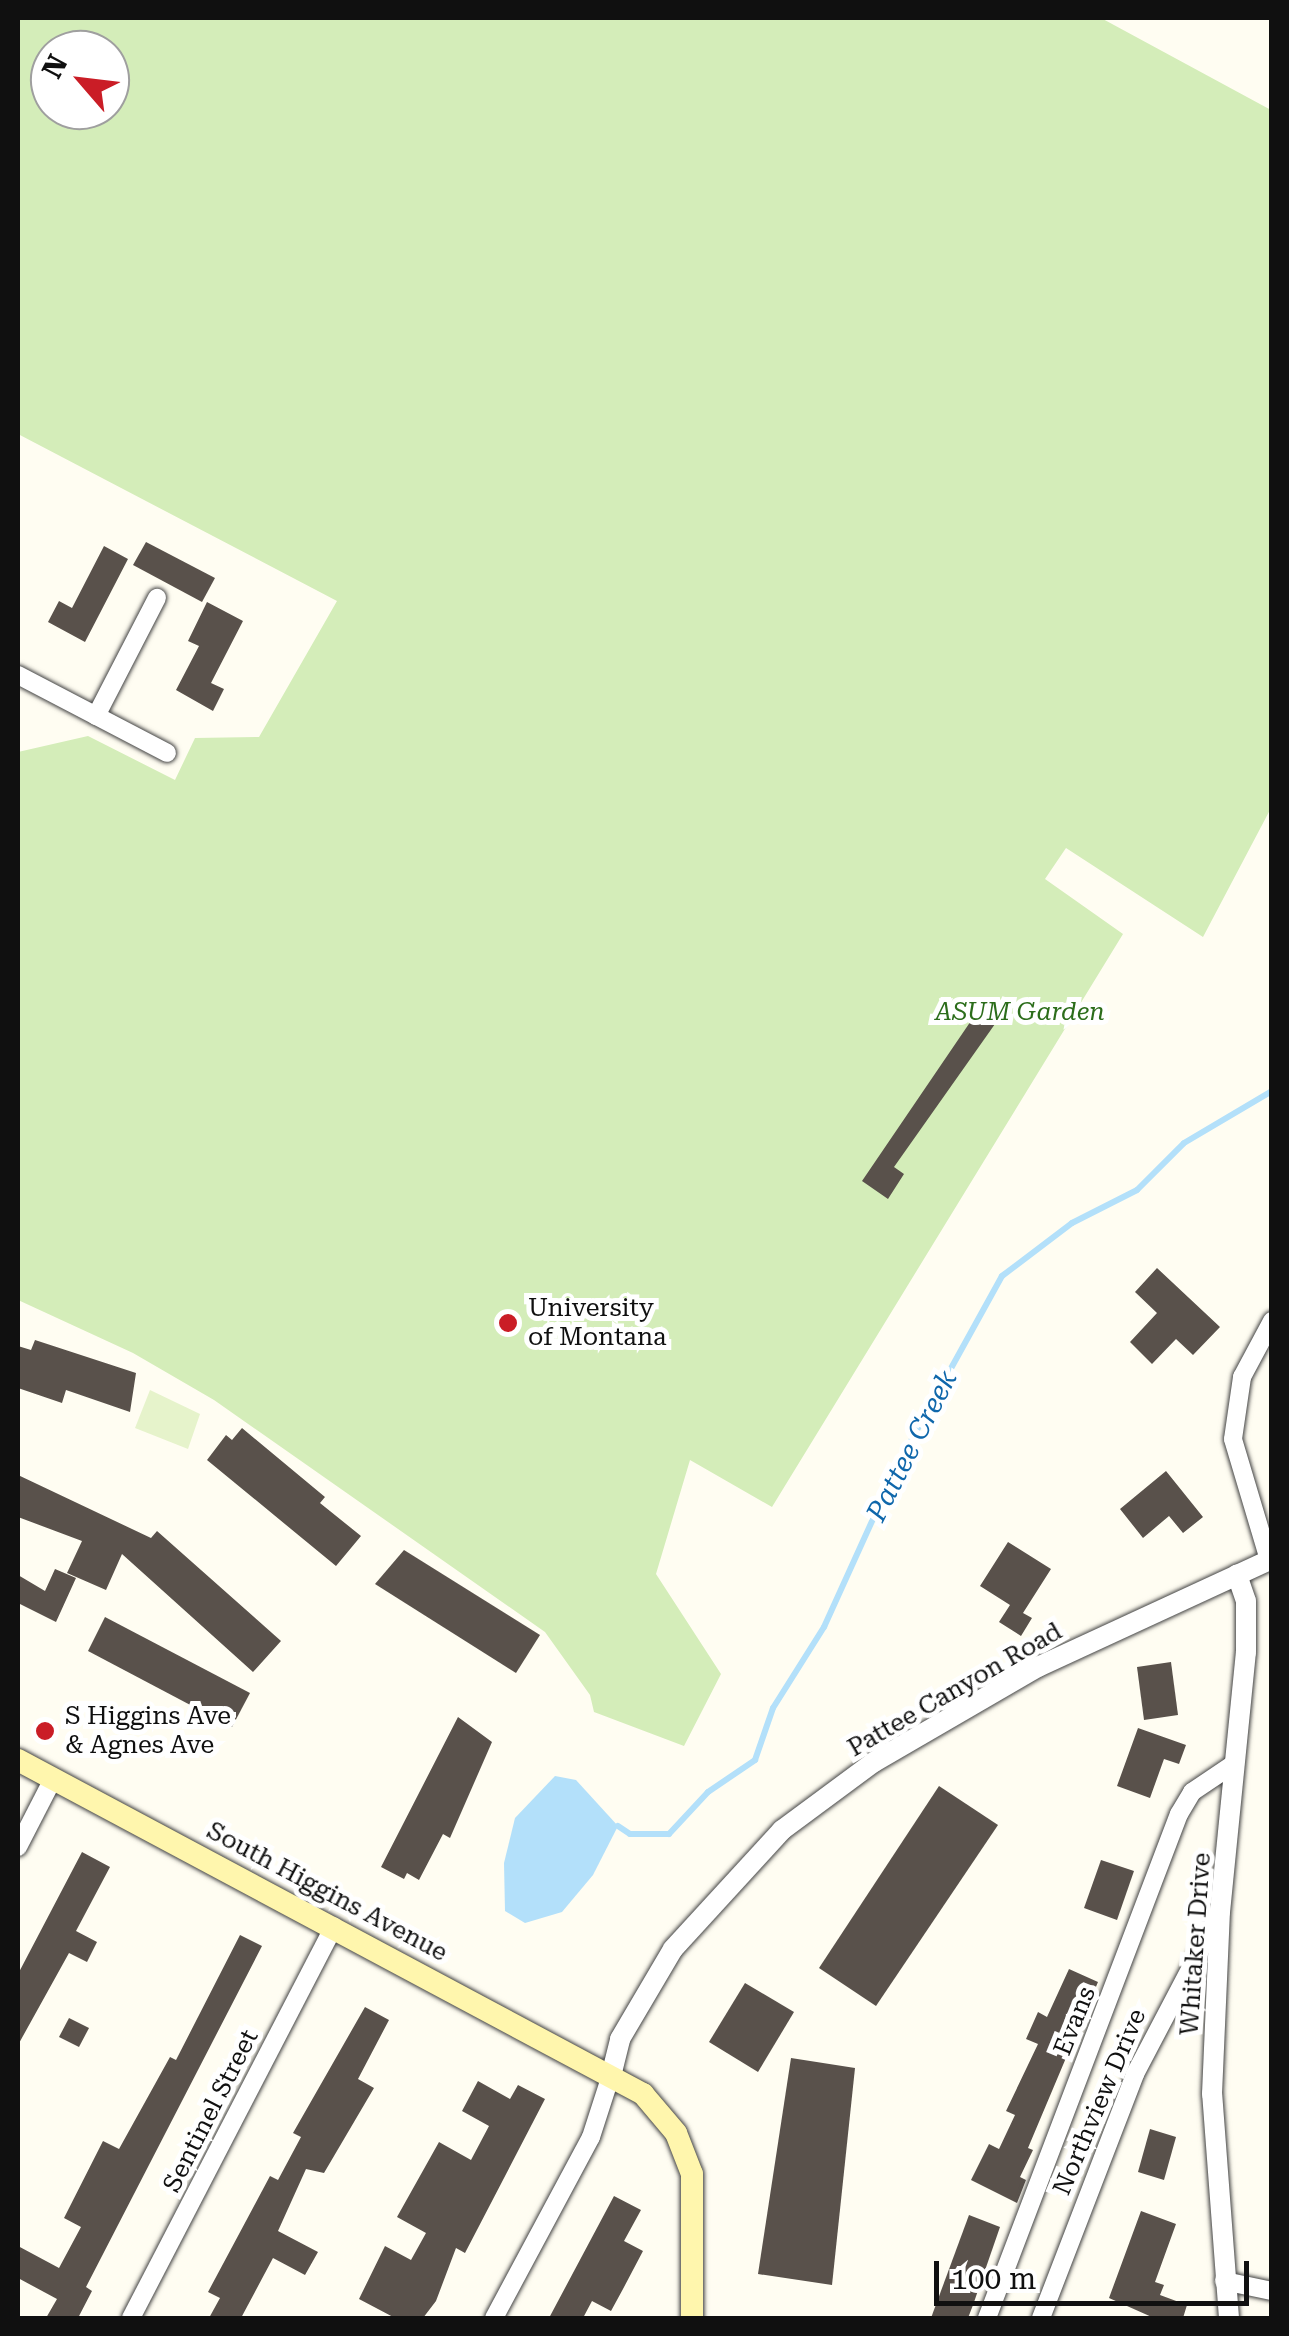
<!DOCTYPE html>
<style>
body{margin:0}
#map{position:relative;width:1289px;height:2336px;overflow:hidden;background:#fffdf2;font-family:"Roboto Serif",serif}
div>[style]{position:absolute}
.green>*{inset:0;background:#d4edb9}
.pitch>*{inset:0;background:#e6f3cb}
.water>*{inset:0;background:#b3e0fa}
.stream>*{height:6px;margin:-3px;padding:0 3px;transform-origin:3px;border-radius:3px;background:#b3e0fa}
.building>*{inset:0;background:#59514b}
.roads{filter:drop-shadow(0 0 2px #434343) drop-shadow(0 0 2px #434343)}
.minor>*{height:18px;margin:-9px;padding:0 9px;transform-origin:9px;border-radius:9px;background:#fff}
.tertiary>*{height:20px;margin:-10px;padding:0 10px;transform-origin:10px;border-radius:10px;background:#fff}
.secondary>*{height:22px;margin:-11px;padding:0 11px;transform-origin:11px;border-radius:11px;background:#fff6ad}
.dots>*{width:28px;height:28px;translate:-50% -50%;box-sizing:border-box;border:5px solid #fff;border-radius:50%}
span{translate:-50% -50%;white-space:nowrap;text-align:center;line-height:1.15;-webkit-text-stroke:10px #fff;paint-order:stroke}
.park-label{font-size:25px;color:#2c6d1b;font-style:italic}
.poi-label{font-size:25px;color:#101010}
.left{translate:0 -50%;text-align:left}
.street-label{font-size:25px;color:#101010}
.water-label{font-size:28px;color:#0f67ab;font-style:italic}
.frame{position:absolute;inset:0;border:20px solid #101010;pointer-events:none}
.north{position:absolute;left:30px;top:30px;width:100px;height:100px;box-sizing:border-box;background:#fff;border:2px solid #9f9f9f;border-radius:50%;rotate:298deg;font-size:28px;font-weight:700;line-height:40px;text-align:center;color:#101010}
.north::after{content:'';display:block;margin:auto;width:35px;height:45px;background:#ca1d26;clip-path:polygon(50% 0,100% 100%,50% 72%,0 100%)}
.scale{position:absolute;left:934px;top:2261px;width:315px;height:45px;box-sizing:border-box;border:5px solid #101010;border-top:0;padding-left:12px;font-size:30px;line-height:35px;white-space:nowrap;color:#101010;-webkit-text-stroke:8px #fff;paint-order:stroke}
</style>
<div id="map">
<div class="green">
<div style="clip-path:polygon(evenodd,18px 18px,1101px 18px,1271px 110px,1271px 808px,1203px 937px,1066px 848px,1045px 879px,1123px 934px,772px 1507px,690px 1460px,656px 1574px,721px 1674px,684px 1746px,594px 1712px,590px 1695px,545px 1632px,214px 1400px,133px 1353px,18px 1300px,18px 752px,88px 736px,175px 780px,195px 738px,259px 737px,337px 601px,18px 434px,18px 18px,50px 50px,110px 50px,110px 110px,50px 110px,50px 50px)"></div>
</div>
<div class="pitch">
<div style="clip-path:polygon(150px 1390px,200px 1414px,188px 1449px,135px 1428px)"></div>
</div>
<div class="water">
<div style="clip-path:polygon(555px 1776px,576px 1780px,618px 1826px,593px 1875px,562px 1912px,525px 1923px,505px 1911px,504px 1863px,515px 1818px)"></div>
</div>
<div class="stream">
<div style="left:618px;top:1826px;width:14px;rotate:34deg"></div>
<div style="left:630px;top:1834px;width:39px"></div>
<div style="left:669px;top:1834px;width:57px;rotate:-47.1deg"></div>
<div style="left:708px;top:1792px;width:57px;rotate:-34.2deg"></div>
<div style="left:755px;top:1760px;width:55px;rotate:-70.9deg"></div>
<div style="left:773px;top:1708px;width:96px;rotate:-57.8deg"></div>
<div style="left:824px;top:1627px;width:175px;rotate:-65.6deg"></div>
<div style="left:896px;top:1468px;width:219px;rotate:-61.1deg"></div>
<div style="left:1002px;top:1276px;width:88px;rotate:-37.1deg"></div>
<div style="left:1072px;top:1223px;width:73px;rotate:-26.9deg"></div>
<div style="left:1137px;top:1190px;width:66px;rotate:-45deg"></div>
<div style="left:1184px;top:1143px;width:102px;rotate:-30.6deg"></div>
</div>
<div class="building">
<div style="clip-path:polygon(146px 542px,215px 578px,202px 602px,133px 565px)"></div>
<div style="clip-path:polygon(104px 546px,128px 559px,85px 642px,48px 622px,59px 601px,72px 608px)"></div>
<div style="clip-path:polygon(207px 602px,243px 621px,211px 683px,224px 689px,213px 711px,176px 690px,199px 646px,188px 641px)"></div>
<div style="clip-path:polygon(977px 1012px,995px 1024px,894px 1167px,904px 1174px,888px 1199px,862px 1181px)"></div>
<div style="clip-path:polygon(1157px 1268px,1220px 1327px,1193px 1355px,1176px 1339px,1152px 1364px,1130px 1342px,1157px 1313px,1135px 1292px)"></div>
<div style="clip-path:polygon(35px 1340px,136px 1373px,130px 1412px,66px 1390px,62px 1403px,18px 1388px,18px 1346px,31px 1350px)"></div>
<div style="clip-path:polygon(242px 1428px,325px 1497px,320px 1503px,361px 1536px,336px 1566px,207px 1460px,226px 1435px,232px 1440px)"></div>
<div style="clip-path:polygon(1166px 1471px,1203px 1517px,1183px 1533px,1169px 1516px,1143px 1538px,1120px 1509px)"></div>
<div style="clip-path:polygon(18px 1475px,151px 1538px,157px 1531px,281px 1641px,253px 1672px,122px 1554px,106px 1590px,67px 1573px,82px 1541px,18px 1517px)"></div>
<div style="clip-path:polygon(1008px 1542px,1051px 1569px,1023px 1613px,1032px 1618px,1021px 1636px,999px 1622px,1010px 1605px,980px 1586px)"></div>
<div style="clip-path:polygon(404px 1550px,540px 1635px,516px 1673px,375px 1584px)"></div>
<div style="clip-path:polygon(55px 1569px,76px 1578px,56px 1622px,18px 1603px,18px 1575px,45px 1591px)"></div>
<div style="clip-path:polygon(105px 1617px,250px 1693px,232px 1727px,88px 1651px)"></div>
<div style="clip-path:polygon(1171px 1662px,1178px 1715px,1144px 1720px,1137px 1667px)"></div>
<div style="clip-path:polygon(458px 1717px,492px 1742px,450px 1838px,443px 1834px,419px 1880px,407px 1873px,404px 1879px,381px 1867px)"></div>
<div style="clip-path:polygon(1138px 1728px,1186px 1745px,1179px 1764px,1164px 1759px,1150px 1798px,1117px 1786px)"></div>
<div style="clip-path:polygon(939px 1786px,998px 1825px,876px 2006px,819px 1968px)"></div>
<div style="clip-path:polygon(82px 1852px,110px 1867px,76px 1931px,97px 1942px,87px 1962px,69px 1953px,18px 2045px,18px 1974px)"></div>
<div style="clip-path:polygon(1101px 1860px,1134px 1871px,1117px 1920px,1084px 1908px)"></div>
<div style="clip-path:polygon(240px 1935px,262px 1946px,86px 2287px,92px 2291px,78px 2318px,46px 2318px,57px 2299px,18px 2278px,18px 2246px,59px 2268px,81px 2227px,64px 2218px,103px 2141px,119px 2149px,170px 2057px,176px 2060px)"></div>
<div style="clip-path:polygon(1069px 1969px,1098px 1982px,1028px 2148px,1033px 2150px,1020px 2177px,1026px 2180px,1017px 2203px,971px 2180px,989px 2144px,999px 2149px,1015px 2115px,1006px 2111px,1038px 2044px,1026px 2039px,1038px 2012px,1047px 2017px)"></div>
<div style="clip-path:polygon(745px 1983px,794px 2012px,758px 2072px,709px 2042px)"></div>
<div style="clip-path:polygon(365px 2007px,389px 2020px,358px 2079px,374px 2088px,324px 2173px,306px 2169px,278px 2231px,318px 2252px,305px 2275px,273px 2258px,241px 2318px,209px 2318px,220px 2298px,208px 2292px,270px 2176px,278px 2180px,301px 2137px,293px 2133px)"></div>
<div style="clip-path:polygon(69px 2018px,89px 2028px,79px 2047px,59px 2037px)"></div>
<div style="clip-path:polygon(791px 2058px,855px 2068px,832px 2285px,758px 2274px)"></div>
<div style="clip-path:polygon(478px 2081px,510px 2099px,518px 2085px,545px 2099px,465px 2253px,456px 2248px,436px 2301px,423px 2318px,395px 2318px,359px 2299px,385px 2246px,411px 2260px,426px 2233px,397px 2217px,439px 2142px,471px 2160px,489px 2126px,462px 2111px)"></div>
<div style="clip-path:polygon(1150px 2129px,1176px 2137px,1164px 2180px,1138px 2172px)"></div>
<div style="clip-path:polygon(614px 2196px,641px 2210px,624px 2241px,643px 2251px,623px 2289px,611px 2311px,592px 2301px,583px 2318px,549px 2318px)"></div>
<div style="clip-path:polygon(1141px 2211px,1176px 2224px,1155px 2282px,1164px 2285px,1160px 2295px,1187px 2305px,1183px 2318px,1154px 2318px,1109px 2298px)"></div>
<div style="clip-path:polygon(969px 2215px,1000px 2227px,973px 2305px,968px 2318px,931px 2318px)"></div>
</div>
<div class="roads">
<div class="minor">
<div style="left:18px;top:675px;width:168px;rotate:27.6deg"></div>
<div style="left:96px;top:716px;width:133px;rotate:-62.7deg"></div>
<div style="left:1269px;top:1560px;width:126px;rotate:-106.6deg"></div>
<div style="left:1233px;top:1439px;width:63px;rotate:-81.7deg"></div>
<div style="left:1242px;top:1377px;width:64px;rotate:-61.8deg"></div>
<div style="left:18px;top:1847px;width:76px;rotate:-62.8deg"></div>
<div style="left:1224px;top:2281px;width:49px;rotate:11.8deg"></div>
<div style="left:131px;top:2318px;width:441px;rotate:-62.6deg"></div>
<div style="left:494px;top:2318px;width:205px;rotate:-61.8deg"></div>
<div style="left:591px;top:2137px;width:68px;rotate:-72.1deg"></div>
<div style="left:987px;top:2318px;width:539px;rotate:-69.15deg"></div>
<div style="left:1179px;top:1814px;width:26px;rotate:-59deg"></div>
<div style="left:1192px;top:1792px;width:52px;rotate:-34deg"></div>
<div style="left:1041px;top:2318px;width:261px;rotate:-68.9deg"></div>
<div style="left:1135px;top:2074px;width:183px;rotate:-62.3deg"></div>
</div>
<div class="tertiary">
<div style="left:612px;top:2072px;width:34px;rotate:-76deg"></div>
<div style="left:620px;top:2039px;width:104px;rotate:-59.5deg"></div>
<div style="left:673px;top:1949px;width:161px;rotate:-47.5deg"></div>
<div style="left:782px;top:1830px;width:114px;rotate:-36.5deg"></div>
<div style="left:874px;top:1762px;width:190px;rotate:-30.1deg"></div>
<div style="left:1038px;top:1667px;width:258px;rotate:-24.8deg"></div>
<div style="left:1229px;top:2318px;width:225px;rotate:-94.3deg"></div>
<div style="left:1212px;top:2094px;width:182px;rotate:-87.5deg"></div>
<div style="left:1220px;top:1912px;width:261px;rotate:-84.3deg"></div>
<div style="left:1246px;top:1652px;width:51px;rotate:-90deg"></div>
<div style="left:1246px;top:1601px;width:28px;rotate:-109deg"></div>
</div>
<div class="secondary">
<div style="left:18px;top:1760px;width:709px;rotate:28.12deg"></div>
<div style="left:643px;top:2094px;width:51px;rotate:49.8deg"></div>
<div style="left:676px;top:2133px;width:44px;rotate:68.7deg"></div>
<div style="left:692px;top:2174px;width:144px;rotate:90deg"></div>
</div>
</div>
<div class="dots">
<div style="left:508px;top:1323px;background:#ca1d26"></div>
<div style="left:45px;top:1731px;background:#ca1d26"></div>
</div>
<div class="park-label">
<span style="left:1020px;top:1012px">ASUM Garden</span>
</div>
<div class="poi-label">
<span class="left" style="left:528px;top:1323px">University<br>of Montana</span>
<span class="left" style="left:65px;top:1731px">S Higgins Ave<br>&amp; Agnes Ave</span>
</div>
<div class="street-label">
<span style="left:955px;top:1690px;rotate:-30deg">Pattee Canyon Road</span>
<span style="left:327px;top:1892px;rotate:28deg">South Higgins Avenue</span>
<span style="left:1196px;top:1944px;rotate:-86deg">Whitaker Drive</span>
<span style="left:1075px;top:2021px;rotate:-68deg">Evans</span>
<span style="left:1100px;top:2102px;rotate:-67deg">Northview Drive</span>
<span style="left:211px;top:2111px;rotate:-63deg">Sentinel Street</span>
</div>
<div class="water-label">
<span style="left:912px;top:1446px;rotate:-63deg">Pattee Creek</span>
</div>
<div class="frame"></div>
<div class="north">N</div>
<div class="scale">100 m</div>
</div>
